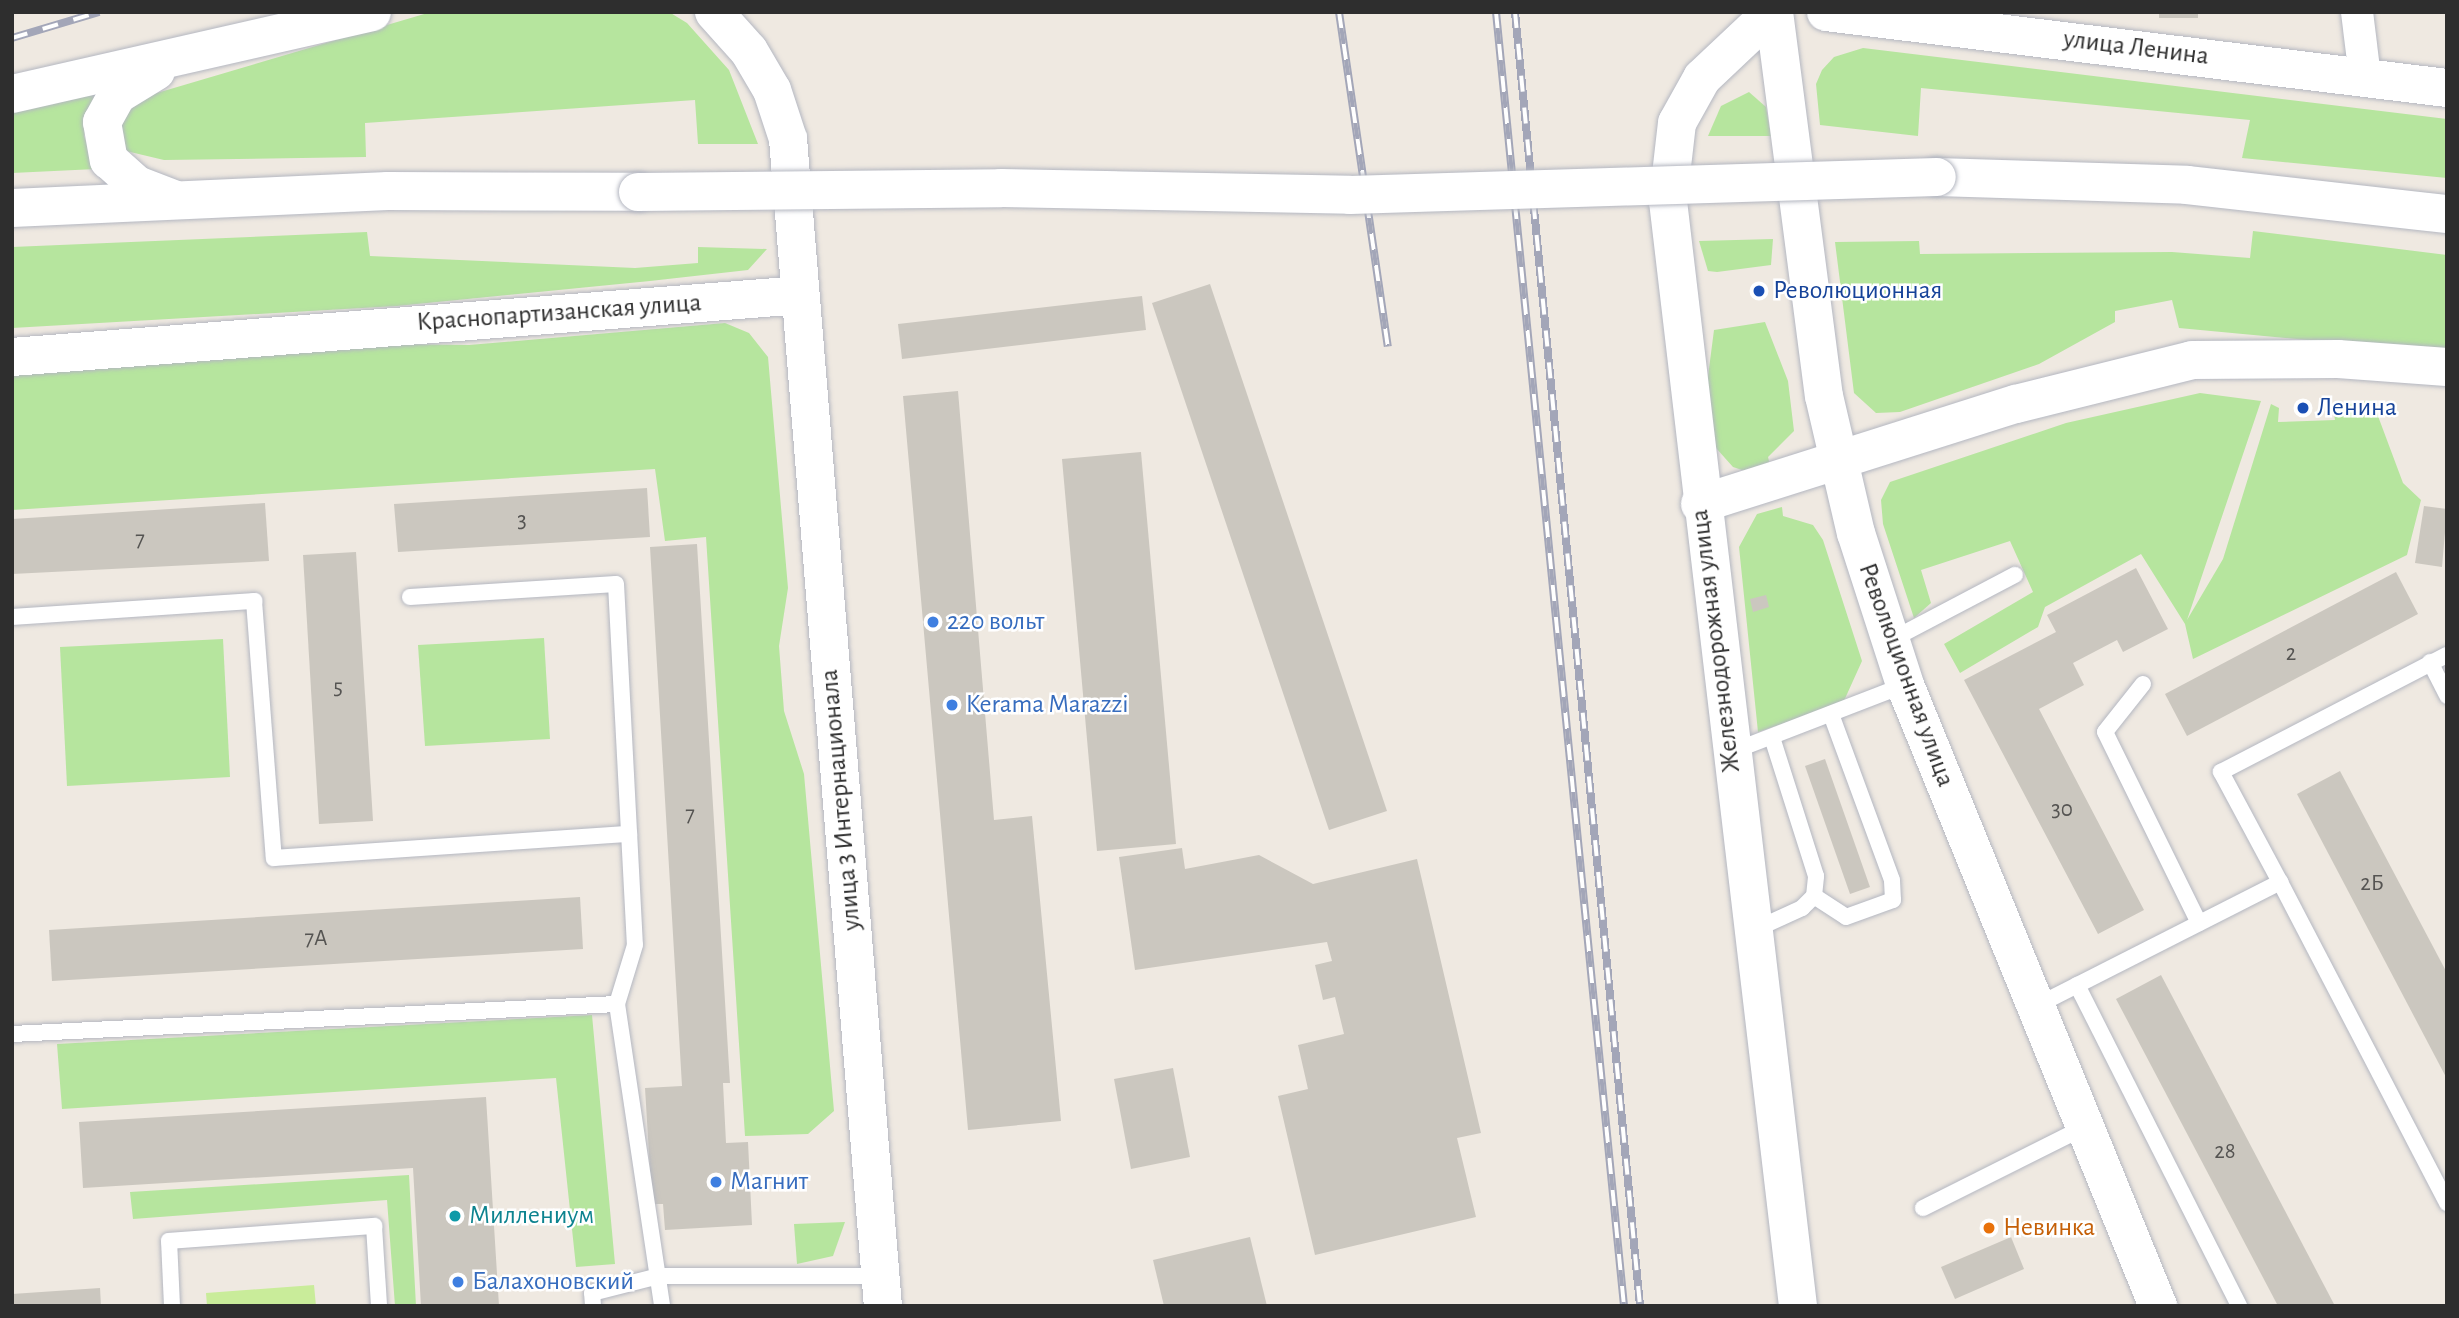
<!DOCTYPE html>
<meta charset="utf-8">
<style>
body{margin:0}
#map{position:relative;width:2459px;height:1318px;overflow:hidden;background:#efe9e1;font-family:"Alegreya Sans",sans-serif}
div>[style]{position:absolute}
.green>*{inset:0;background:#b6e59e}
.pitch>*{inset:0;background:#c9ec9a}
.building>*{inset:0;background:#cbc7bf}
.roads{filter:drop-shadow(0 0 2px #b4b7c1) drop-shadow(0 0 2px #b4b7c1)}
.lane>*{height:16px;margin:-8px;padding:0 8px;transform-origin:8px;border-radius:8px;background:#fff}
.street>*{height:32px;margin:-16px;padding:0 16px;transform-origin:16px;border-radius:16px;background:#fff}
.secondary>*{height:38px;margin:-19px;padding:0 19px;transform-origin:19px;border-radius:19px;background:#fff}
.rail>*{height:8px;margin-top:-4px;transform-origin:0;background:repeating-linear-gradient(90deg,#fff 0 16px,#a3a6b8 0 32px);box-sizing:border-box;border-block:2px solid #a3a6b8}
.bridges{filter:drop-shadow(0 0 2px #b4b7c1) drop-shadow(0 0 2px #b4b7c1)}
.secondary-bridge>*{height:38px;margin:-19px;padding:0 19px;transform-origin:19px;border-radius:19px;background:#fff}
.dots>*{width:19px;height:19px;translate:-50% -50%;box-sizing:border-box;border:4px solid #fff;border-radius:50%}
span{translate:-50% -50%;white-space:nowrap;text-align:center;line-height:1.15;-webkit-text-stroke:5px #fff;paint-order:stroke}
.number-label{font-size:23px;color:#555452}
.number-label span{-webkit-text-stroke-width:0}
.street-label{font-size:26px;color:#2e2e2e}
.transit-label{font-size:26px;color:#164399}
.left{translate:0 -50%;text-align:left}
.shop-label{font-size:26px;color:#366cbe}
.culture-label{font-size:26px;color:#0d838f}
.food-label{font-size:26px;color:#c56008}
.frame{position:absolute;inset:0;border:14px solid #2e2e2e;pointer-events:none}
</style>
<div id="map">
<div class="green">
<div style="clip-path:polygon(431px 12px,669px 12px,687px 23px,729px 70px,758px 144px,698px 144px,695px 100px,365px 123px,366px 157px,164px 160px,126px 151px,120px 114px,140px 98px)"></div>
<div style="clip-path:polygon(1863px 48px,2447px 119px,2447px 178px,2242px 158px,2250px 120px,1921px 88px,1918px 136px,1820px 125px,1816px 84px,1822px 70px,1834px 57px)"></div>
<div style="clip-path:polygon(100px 90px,84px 136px,96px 169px,12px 173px,12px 103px)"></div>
<div style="clip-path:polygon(1749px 92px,1766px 107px,1771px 136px,1708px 136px,1721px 106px)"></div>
<div style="clip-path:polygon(2253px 231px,2447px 255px,2447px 353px,2179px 328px,2172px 300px,2115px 311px,2115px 322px,2039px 364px,1900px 412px,1876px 413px,1854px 393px,1835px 242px,1919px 241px,1920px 254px,2172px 252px,2250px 258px)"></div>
<div style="clip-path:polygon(367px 232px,370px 256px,635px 268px,698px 263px,698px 247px,767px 249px,748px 270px,650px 281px,397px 306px,12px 328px,12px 247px)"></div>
<div style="clip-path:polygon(1773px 239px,1771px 265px,1717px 272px,1708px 271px,1699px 241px)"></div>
<div style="clip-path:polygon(1765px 322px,1788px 381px,1794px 431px,1768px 457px,1771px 469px,1751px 473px,1733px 467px,1716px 448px,1706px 392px,1714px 330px)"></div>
<div style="clip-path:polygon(725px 323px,749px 333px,768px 357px,788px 588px,779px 646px,784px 711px,804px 774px,834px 1111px,808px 1134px,745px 1136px,706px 537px,665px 541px,655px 469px,12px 510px,12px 365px,295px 343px,469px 345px)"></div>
<div style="clip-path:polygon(2200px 393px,2261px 401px,2187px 620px,2223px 559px,2271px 404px,2279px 408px,2278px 422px,2335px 420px,2333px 407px,2372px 400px,2403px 483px,2421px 500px,2407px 555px,2193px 659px,2185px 624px,2141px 554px,2045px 607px,2038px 627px,1960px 673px,1944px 644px,2033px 592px,2010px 541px,1921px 570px,1931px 603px,1914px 618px,1883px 524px,1881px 500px,1890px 482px,2066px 423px)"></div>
<div style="clip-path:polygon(1782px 507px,1783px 516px,1813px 525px,1823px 540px,1862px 661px,1843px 703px,1758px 732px,1739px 547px,1757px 514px)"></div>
<div style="clip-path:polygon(544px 638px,550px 739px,425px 746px,418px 645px)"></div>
<div style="clip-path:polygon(223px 639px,230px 777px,67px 786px,60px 647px)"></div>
<div style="clip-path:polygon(592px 1015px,615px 1264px,576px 1267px,556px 1078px,62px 1109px,57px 1044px)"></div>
<div style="clip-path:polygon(409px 1175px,416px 1306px,395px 1306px,387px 1200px,133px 1219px,130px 1192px)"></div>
<div style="clip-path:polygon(845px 1222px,833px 1256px,797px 1264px,794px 1224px)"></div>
</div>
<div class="pitch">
<div style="clip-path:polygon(314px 1285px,316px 1306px,207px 1306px,206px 1293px)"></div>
</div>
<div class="building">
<div style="clip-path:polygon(2159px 12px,2198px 12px,2198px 18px,2159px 18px)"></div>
<div style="clip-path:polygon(1210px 284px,1387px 811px,1329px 830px,1152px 303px)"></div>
<div style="clip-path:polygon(1142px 296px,1146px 330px,902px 359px,898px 324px)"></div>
<div style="clip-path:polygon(958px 391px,994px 820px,1032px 816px,1061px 1121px,968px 1130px,903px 396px)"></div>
<div style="clip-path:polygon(1141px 452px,1176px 844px,1097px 851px,1062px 459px)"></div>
<div style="clip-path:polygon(647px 488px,650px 537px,398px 552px,394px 504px)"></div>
<div style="clip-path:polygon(265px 503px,269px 561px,12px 574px,12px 519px)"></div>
<div style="clip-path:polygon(2424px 506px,2447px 509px,2442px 567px,2415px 563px)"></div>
<div style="clip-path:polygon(697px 544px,730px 1083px,723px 1083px,726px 1143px,748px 1142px,752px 1225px,665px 1230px,663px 1204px,652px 1204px,645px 1088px,682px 1086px,650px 547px)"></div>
<div style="clip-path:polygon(356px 552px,373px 821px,319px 824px,303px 555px)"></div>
<div style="clip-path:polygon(2136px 568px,2168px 629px,2123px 652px,2117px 640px,2073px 663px,2084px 685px,2039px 709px,2144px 910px,2098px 934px,1964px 680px,2056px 632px,2047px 615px)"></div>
<div style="clip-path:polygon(2396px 572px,2418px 614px,2187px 736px,2165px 694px)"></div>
<div style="clip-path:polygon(1766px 595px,1769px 607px,1753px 612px,1750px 599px)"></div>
<div style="clip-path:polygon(1825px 759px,1870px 887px,1850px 894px,1805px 766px)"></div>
<div style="clip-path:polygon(2340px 771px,2447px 973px,2447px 1079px,2297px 794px)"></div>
<div style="clip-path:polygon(1182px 848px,1185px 869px,1259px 855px,1313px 884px,1417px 859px,1481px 1133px,1457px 1138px,1476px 1217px,1315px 1255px,1278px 1096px,1308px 1089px,1298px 1045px,1344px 1034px,1335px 997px,1323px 1000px,1315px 965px,1332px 961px,1327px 942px,1135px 970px,1119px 857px)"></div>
<div style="clip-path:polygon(580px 897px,583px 949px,52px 981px,49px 930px)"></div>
<div style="clip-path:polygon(2161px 975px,2335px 1306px,2278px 1306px,2116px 999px)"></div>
<div style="clip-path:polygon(1173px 1068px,1190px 1157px,1131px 1169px,1114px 1079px)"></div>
<div style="clip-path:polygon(486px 1097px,499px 1306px,421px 1306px,413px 1168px,83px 1188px,79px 1122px)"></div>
<div style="clip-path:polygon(1250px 1237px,1267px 1306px,1164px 1306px,1153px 1260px)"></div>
<div style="clip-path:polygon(2011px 1237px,2024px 1269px,1955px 1299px,1941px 1267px)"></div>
<div style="clip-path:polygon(100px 1288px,101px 1306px,12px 1306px,12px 1294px)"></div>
</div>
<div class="roads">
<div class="lane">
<div style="left:410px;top:597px;width:206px;rotate:-3.6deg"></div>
<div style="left:616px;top:584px;width:361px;rotate:87deg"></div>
<div style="left:635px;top:945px;width:62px;rotate:107deg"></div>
<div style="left:617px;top:1004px;width:305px;rotate:81.5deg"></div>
<div style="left:12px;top:617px;width:243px;rotate:-3.8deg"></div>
<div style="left:254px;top:601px;width:258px;rotate:85.6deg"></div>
<div style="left:274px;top:858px;width:356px;rotate:-3.9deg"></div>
<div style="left:1891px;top:640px;width:140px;rotate:-27.7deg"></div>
<div style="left:2430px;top:662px;width:38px;rotate:63deg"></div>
<div style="left:2143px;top:684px;width:61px;rotate:128.4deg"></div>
<div style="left:2105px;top:732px;width:213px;rotate:63.8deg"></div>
<div style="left:1731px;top:752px;width:186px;rotate:-21.1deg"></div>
<div style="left:2280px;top:882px;width:362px;rotate:62.5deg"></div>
<div style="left:1814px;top:896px;width:38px;rotate:33deg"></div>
<div style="left:1846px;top:917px;width:50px;rotate:-19.9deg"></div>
<div style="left:1893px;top:900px;width:20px;rotate:-93deg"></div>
<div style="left:1892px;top:880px;width:177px;rotate:-110.2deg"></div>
<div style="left:1754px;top:930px;width:53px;rotate:-24.6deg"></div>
<div style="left:1802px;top:908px;width:17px;rotate:-45deg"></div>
<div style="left:1814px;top:896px;width:20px;rotate:-84deg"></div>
<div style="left:1816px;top:876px;width:146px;rotate:-107.6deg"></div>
<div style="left:2077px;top:985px;width:360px;rotate:63.2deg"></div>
<div style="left:2036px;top:1006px;width:274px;rotate:-26.9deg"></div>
<div style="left:2280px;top:882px;width:125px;rotate:-118.2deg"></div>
<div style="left:2221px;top:772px;width:254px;rotate:-27.4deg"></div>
<div style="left:12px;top:1034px;width:606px;rotate:-2.84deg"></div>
<div style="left:1923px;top:1208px;width:179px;rotate:-26.6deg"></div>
<div style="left:172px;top:1306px;width:65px;rotate:-92.6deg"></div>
<div style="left:169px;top:1241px;width:206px;rotate:-4.2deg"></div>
<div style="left:374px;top:1226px;width:80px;rotate:86.4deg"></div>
<div style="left:593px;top:1306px;width:13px;rotate:-94deg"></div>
<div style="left:592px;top:1293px;width:69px;rotate:-14.2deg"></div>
<div style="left:659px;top:1276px;width:222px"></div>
</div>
<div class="street">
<div style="left:2357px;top:12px;width:65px;rotate:83deg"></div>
</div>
<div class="secondary">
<div style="left:714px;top:12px;width:52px;rotate:48.1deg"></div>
<div style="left:749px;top:51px;width:45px;rotate:59.5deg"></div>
<div style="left:772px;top:90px;width:52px;rotate:71.9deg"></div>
<div style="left:788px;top:139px;width:1171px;rotate:85.35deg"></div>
<div style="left:1772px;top:12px;width:96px;rotate:136.7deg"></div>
<div style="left:1702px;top:78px;width:51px;rotate:119.1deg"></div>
<div style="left:1677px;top:123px;width:79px;rotate:96.6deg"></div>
<div style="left:1668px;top:201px;width:1113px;rotate:83.29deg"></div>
<div style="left:1774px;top:12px;width:387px;rotate:82.6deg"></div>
<div style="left:1824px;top:396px;width:141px;rotate:76.9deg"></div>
<div style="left:1856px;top:533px;width:160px;rotate:72.1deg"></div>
<div style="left:1905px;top:685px;width:671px;rotate:67.83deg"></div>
<div style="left:1826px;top:12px;width:626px;rotate:6.98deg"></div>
<div style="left:156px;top:71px;width:46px;rotate:148.4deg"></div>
<div style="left:117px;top:95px;width:31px;rotate:119deg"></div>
<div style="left:102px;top:122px;width:39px;rotate:80deg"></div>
<div style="left:109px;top:160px;width:38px;rotate:42deg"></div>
<div style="left:137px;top:185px;width:39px;rotate:21deg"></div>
<div style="left:12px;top:94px;width:369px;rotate:-12.8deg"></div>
<div style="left:1937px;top:177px;width:250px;rotate:1.8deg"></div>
<div style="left:2187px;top:185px;width:262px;rotate:6.4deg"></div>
<div style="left:12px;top:208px;width:376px;rotate:-2.6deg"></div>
<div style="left:388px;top:191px;width:250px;rotate:0.2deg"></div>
<div style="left:12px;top:357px;width:791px;rotate:-4.49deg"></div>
<div style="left:1700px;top:504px;width:331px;rotate:-17.6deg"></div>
<div style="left:2016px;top:404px;width:181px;rotate:-14deg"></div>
<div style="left:2192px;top:360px;width:146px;rotate:-0.4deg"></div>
<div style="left:2338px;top:359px;width:109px;rotate:4.2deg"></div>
</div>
</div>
<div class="rail">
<div style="left:1339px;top:12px;width:338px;rotate:81.7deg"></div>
<div style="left:1496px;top:12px;width:1300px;rotate:84.35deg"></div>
<div style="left:1515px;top:12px;width:1300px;rotate:84.48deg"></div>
<div style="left:12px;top:38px;width:91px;rotate:-16.6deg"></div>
</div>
<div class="bridges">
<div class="secondary-bridge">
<div style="left:638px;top:192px;width:363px;rotate:-0.6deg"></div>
<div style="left:1001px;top:188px;width:349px;rotate:1.1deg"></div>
<div style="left:1350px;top:195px;width:587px;rotate:-1.76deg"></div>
</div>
</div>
<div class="dots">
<div style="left:1759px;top:291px;background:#1a4fb4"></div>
<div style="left:2303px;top:408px;background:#1a4fb4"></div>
<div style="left:933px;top:622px;background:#3f7fe0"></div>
<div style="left:952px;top:705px;background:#3f7fe0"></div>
<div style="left:716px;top:1182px;background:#3f7fe0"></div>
<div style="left:455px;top:1216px;background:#0f9aa8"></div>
<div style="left:1989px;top:1228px;background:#e8710a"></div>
<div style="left:458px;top:1282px;background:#3f7fe0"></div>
</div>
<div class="number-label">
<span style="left:522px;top:521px">3</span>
<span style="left:140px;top:540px">7</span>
<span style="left:2291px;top:654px">2</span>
<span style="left:338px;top:688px">5</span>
<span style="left:2062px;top:810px">30</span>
<span style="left:690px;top:815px">7</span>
<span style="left:2372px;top:884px">2Б</span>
<span style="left:316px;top:939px">7А</span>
<span style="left:2225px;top:1152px">28</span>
</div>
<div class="street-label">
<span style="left:2136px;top:48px;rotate:7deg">улица Ленина</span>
<span style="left:559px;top:313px;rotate:-4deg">Краснопартизанская улица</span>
<span style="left:1716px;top:641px;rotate:-97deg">Железнодорожная улица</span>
<span style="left:1906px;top:675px;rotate:70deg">Революционная улица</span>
<span style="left:841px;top:800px;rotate:-95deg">улица 3 Интернационала</span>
</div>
<div class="transit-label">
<span class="left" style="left:1773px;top:291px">Революционная</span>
<span class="left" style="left:2317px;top:408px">Ленина</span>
</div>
<div class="shop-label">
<span class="left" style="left:947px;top:622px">220 вольт</span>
<span class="left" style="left:966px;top:705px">Kerama Marazzi</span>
<span class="left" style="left:730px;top:1182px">Магнит</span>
<span class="left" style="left:472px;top:1282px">Балахоновский</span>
</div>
<div class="culture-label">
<span class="left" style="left:469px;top:1216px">Миллениум</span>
</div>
<div class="food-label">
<span class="left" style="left:2003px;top:1228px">Невинка</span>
</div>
<div class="frame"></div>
</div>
